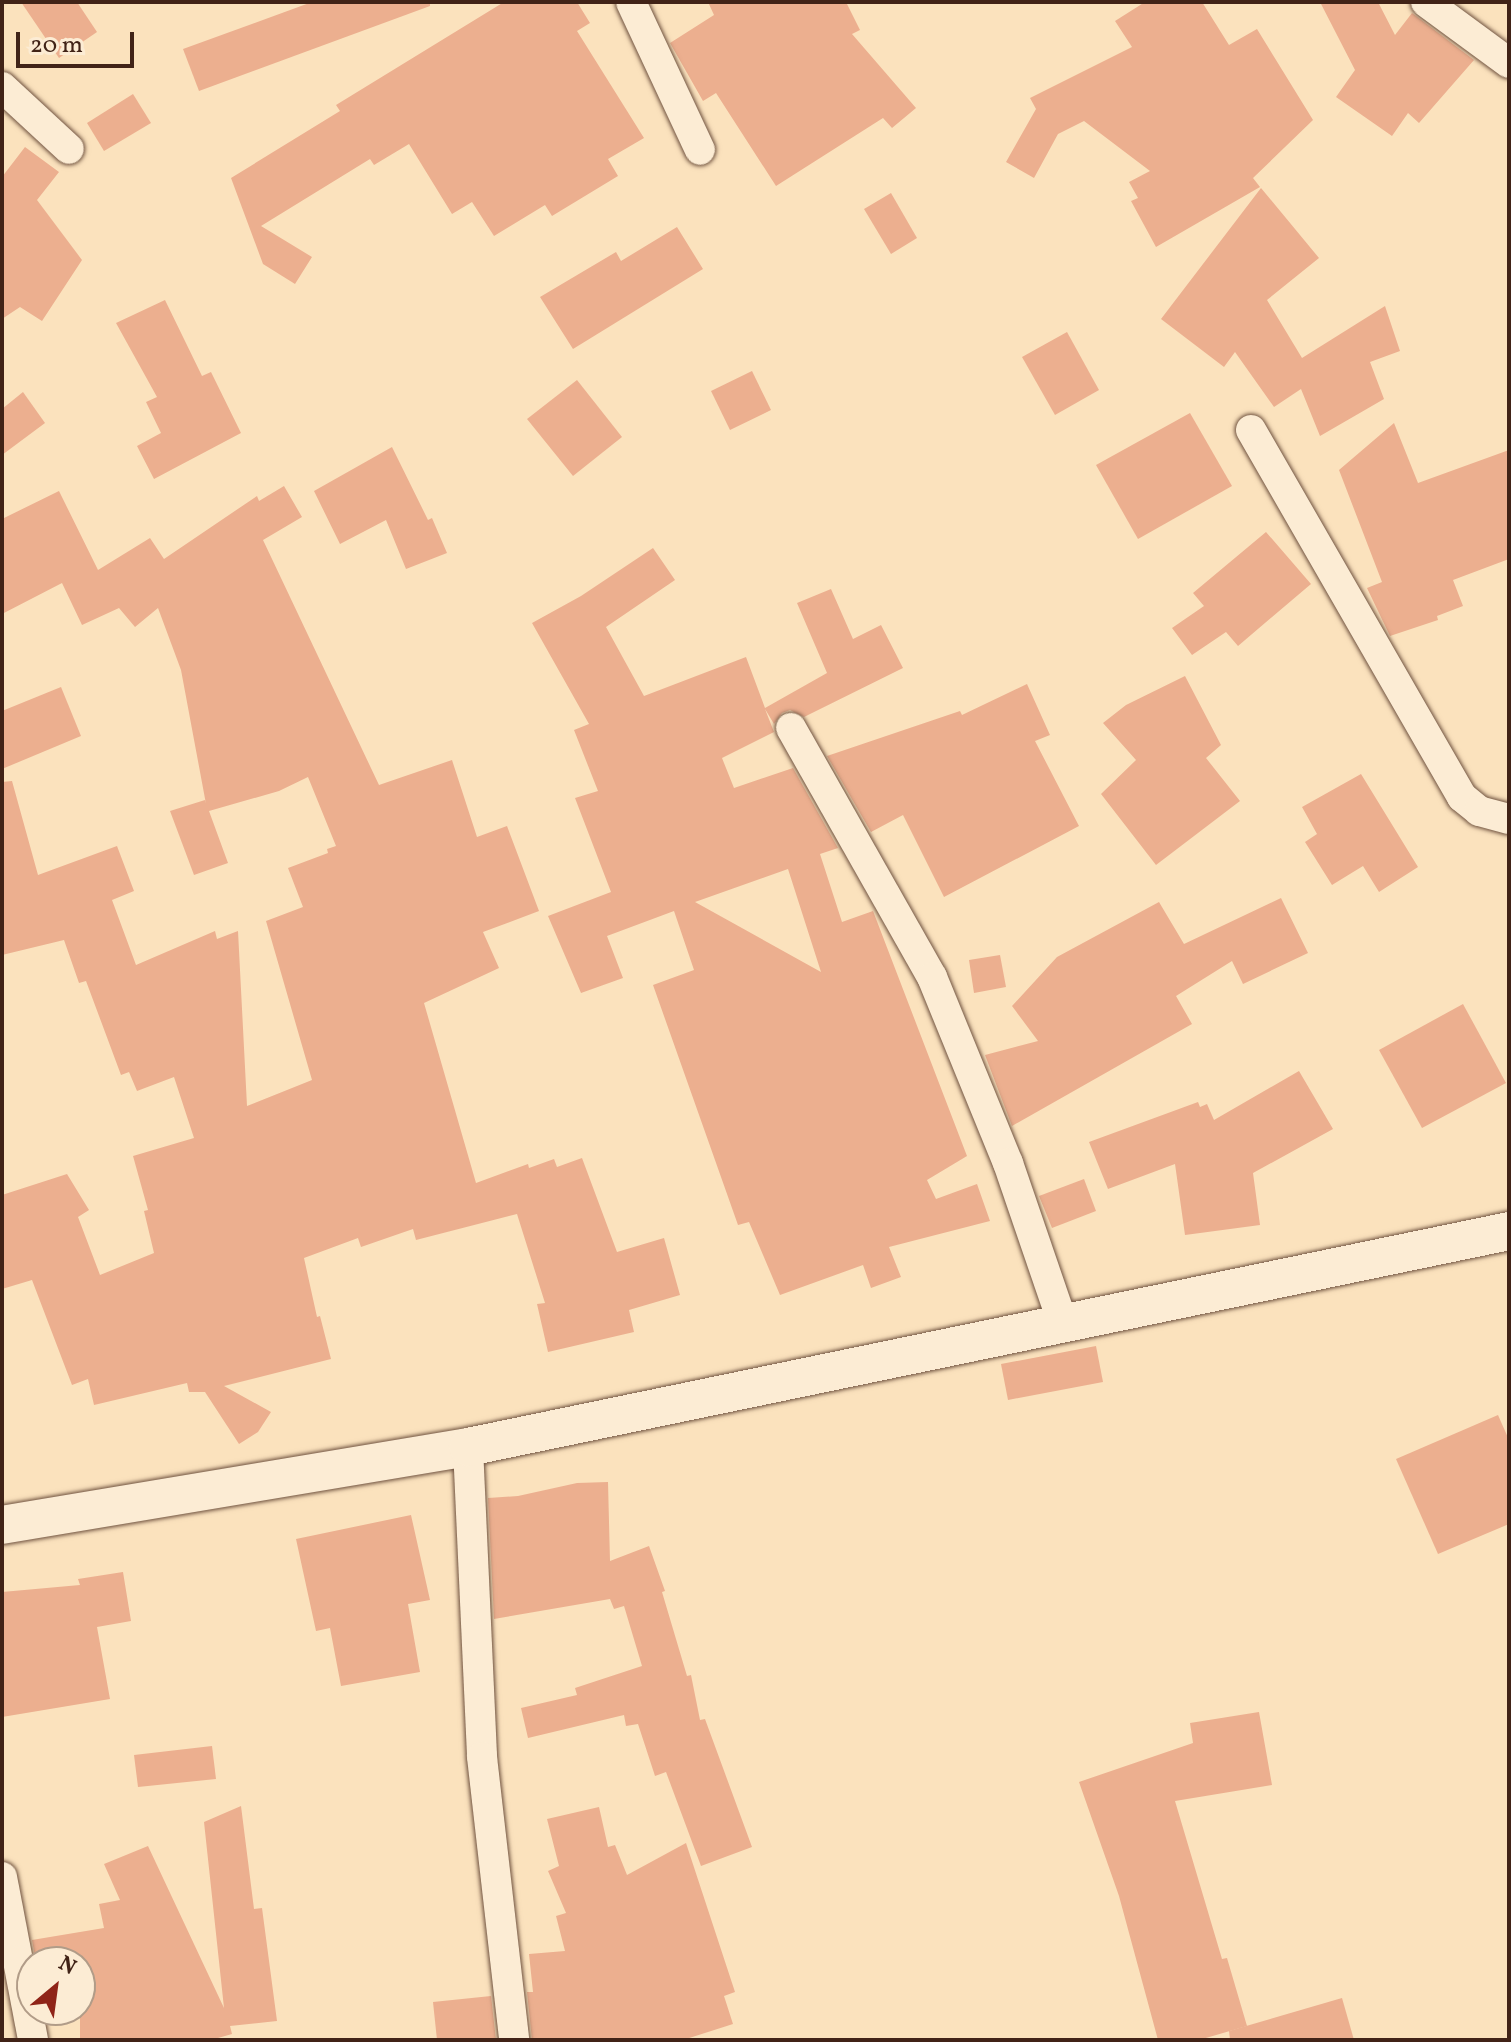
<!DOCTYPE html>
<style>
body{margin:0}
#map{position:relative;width:1511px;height:2042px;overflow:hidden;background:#fbe2bd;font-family:Vollkorn,serif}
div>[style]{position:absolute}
.building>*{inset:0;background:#ecaf8f}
.roads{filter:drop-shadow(0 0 2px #705340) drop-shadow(0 0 2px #705340)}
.minor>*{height:30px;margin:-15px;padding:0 15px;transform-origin:15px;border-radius:15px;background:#fcecd4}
.tertiary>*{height:38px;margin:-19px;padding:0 19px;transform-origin:19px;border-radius:19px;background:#fcecd4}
span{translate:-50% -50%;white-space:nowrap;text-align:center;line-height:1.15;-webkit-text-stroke:7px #fcecd4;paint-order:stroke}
.frame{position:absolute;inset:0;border:4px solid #412317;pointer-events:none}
.north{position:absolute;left:16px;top:1946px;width:80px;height:80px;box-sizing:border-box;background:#fcecd4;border:2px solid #b19c88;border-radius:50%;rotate:29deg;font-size:22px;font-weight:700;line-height:32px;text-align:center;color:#412317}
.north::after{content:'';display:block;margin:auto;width:28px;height:36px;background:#8f2418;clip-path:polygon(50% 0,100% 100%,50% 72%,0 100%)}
.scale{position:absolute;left:16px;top:32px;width:118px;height:36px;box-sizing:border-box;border:4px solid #412317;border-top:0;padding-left:10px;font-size:24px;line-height:28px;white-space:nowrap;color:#412317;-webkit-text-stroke:6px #fcecd4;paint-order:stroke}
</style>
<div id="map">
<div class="building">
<div style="clip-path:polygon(21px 2px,77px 2px,97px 32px,59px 58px)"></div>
<div style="clip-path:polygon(312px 2px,430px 2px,430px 6px,199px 91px,183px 49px)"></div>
<div style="clip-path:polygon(504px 2px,577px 2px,590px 23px,577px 31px,644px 138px,608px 159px,618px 176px,552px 216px,545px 205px,494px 236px,472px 202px,452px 214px,409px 144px,374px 165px,370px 159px,261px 226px,312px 257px,295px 284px,263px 264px,231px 178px,340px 111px,336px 105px)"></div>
<div style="clip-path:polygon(708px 2px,846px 2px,860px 30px,852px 34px,916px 108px,892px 128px,883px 118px,776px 186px,716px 93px,703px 101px,670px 43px,714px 15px)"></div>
<div style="clip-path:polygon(1145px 2px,1202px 2px,1229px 45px,1257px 29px,1313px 120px,1253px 178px,1260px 187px,1156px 247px,1131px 201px,1138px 198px,1129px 182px,1150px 171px,1084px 121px,1058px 134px,1034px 178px,1006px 162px,1036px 109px,1030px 98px,1132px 47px,1115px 21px)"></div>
<div style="clip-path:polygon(1320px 2px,1378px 2px,1395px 35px,1412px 13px,1474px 60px,1419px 123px,1408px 113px,1392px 136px,1336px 97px,1355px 70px)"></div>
<div style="clip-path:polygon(133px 94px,151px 123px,104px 151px,87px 123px)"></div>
<div style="clip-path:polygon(25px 147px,59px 172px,37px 200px,82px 260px,42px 321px,20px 307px,2px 319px,2px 177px)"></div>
<div style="clip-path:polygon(1261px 188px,1319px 258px,1267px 300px,1302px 358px,1385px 306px,1400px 351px,1370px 362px,1384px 399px,1320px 436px,1301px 389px,1274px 407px,1235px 352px,1224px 367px,1161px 319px)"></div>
<div style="clip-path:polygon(891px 193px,917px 238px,891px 254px,864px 209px)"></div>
<div style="clip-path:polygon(677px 227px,703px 269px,573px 349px,540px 297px,616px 252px,621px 261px)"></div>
<div style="clip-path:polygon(165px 300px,202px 376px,211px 372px,241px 433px,154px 479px,137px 446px,161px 433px,146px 402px,157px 397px,116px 323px)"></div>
<div style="clip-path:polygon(1067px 332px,1099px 390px,1055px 415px,1022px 357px)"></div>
<div style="clip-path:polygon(752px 371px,771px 410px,730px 430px,711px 391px)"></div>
<div style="clip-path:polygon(577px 380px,622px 437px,573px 476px,527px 419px)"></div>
<div style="clip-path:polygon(23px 392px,45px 423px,2px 455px,2px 409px)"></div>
<div style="clip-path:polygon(1190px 413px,1232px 486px,1138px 539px,1096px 465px)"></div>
<div style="clip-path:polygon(1394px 423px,1418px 483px,1509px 450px,1509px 559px,1453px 580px,1463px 606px,1437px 616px,1438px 620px,1390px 636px,1367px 588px,1382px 582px,1339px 470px)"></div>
<div style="clip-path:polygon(392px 447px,428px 520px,432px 518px,447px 553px,406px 569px,386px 520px,340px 544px,314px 491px)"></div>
<div style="clip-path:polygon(284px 486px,302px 517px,263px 540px,379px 785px,452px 760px,477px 837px,507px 826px,539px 911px,483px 932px,499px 968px,424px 1003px,476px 1183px,528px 1164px,529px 1168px,554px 1159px,557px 1167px,582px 1158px,617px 1252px,664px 1238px,680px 1295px,629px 1310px,634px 1332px,548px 1352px,537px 1304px,545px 1303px,517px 1214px,416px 1240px,413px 1229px,361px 1247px,358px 1238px,304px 1258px,317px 1317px,320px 1316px,331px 1359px,224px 1386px,271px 1412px,258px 1432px,239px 1444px,205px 1392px,189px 1392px,187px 1383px,94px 1405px,88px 1379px,72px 1385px,32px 1280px,2px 1289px,2px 1195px,67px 1174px,89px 1210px,78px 1217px,100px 1275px,154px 1253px,144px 1211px,148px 1210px,133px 1156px,194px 1138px,174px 1077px,137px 1091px,129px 1072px,121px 1075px,86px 981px,79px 983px,64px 940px,2px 955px,2px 782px,12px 781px,38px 875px,117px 846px,134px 891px,112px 900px,136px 965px,215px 931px,217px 939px,238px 931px,247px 1106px,312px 1080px,266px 921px,303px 907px,288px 868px,328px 853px,327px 849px,336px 846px,308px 777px,279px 791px,209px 811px,228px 863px,194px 875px,170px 811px,205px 800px,206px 804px,181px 670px,158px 608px,135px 627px,119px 608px,82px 625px,62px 583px,2px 614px,2px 519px,59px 491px,98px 570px,150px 538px,164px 559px,257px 496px,259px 501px)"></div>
<div style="clip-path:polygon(1266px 532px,1311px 584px,1238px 646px,1226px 632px,1192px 655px,1172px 628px,1204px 606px,1193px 593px)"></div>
<div style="clip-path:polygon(evenodd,653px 548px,675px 580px,606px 627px,644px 696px,746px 657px,765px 708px,827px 673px,797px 603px,831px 589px,853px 639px,881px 625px,903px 668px,804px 717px,790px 710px,782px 713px,774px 724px,765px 709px,774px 732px,722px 758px,734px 788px,793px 768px,838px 848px,820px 854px,842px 922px,873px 911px,967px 1156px,927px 1180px,936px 1199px,977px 1184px,990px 1221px,889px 1247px,901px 1277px,871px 1288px,863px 1265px,780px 1295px,749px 1222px,738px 1225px,653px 985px,694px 970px,674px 911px,607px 936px,623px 978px,581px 993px,548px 916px,611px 892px,575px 798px,598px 791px,574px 730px,589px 724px,532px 623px,581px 596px,653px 548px,788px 869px,821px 972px,695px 902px,788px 869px)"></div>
<div style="clip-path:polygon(1185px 676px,1221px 745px,1206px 758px,1240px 801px,1156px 865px,1101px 794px,1136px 760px,1103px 723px,1126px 705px)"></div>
<div style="clip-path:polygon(1027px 684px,1050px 735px,1035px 741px,1079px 826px,944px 897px,903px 815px,871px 832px,827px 756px,960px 711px,962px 715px)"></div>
<div style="clip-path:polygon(61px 687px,81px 736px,2px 769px,2px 711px)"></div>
<div style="clip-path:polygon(1361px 774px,1418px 867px,1379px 892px,1363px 866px,1332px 885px,1305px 842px,1317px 834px,1302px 807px)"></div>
<div style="clip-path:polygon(1281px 898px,1308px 953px,1243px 984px,1232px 961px,1176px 996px,1192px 1024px,1012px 1126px,985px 1055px,1038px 1041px,1012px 1006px,1057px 957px,1159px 902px,1184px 944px)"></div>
<div style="clip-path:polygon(1000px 955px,1006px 987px,974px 993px,969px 960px)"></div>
<div style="clip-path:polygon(1463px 1004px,1506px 1083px,1422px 1128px,1379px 1050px)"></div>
<div style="clip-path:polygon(1299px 1071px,1333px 1129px,1253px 1173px,1260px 1225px,1185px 1235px,1175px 1164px,1108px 1189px,1089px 1142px,1198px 1102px,1200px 1107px,1207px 1104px,1214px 1120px)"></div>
<div style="clip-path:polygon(1084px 1179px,1096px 1211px,1052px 1228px,1039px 1196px)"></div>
<div style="clip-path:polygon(1096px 1346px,1103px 1382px,1008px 1400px,1001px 1364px)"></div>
<div style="clip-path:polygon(1498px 1415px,1509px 1440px,1509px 1524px,1438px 1554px,1396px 1459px)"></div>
<div style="clip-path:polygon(608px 1482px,610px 1561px,649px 1546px,665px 1591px,662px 1592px,687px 1676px,691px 1675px,700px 1720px,705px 1719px,752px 1847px,701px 1866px,666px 1772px,655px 1776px,638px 1724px,626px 1726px,624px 1715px,528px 1738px,521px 1708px,577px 1695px,575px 1688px,642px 1666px,624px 1606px,614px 1609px,610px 1599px,494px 1619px,488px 1498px,518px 1496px,577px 1483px)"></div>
<div style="clip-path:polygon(411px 1515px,430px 1600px,408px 1604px,420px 1672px,341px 1686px,330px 1628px,316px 1631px,296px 1539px)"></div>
<div style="clip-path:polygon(123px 1572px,131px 1621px,97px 1627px,110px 1699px,2px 1717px,2px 1592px,80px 1585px,78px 1579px)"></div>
<div style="clip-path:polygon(1259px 1712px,1272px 1785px,1175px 1801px,1222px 1959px,1227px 1958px,1247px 2026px,1199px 2040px,1158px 2040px,1119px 1896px,1079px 1782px,1193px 1743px,1190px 1723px)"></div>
<div style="clip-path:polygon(212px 1746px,216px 1779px,138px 1787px,134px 1755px)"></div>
<div style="clip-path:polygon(241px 1806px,254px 1909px,262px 1908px,277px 2021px,230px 2026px,232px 2034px,211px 2040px,80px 2040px,80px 1962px,36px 1962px,32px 1940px,104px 1928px,99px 1904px,120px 1900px,104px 1864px,148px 1846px,224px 2008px,204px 1822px)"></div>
<div style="clip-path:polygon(599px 1807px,608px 1847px,615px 1845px,627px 1875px,686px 1843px,735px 1992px,724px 1996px,733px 2024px,683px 2040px,532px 2040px,527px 1992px,533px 1992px,529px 1954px,565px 1951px,556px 1916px,566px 1913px,548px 1871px,559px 1866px,547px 1819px)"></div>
<div style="clip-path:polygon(491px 1996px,496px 2040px,437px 2040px,433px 2002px)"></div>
<div style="clip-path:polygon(1342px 1998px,1354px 2040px,1230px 2040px,1229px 2031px)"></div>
</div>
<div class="roads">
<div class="minor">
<div style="left:631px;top:2px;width:163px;rotate:65deg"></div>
<div style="left:1426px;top:2px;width:103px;rotate:36.3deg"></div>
<div style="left:2px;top:87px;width:91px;rotate:42.8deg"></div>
<div style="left:1251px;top:430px;width:423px;rotate:60.1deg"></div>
<div style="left:1462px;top:797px;width:22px;rotate:39deg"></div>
<div style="left:1479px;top:811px;width:31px;rotate:15deg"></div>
<div style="left:791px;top:728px;width:286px;rotate:60.5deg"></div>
<div style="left:932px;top:977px;width:201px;rotate:67.8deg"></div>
<div style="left:1008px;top:1163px;width:170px;rotate:71.1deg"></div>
<div style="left:468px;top:1447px;width:310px;rotate:87.4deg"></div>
<div style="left:482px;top:1757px;width:285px;rotate:83.5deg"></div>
<div style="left:2px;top:1877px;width:166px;rotate:79.2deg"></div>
</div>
<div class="tertiary">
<div style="left:2px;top:1525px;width:472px;rotate:-9.5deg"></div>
<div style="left:468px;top:1447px;width:1063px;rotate:-11.72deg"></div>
</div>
</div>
<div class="frame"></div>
<div class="north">N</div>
<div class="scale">20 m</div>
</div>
